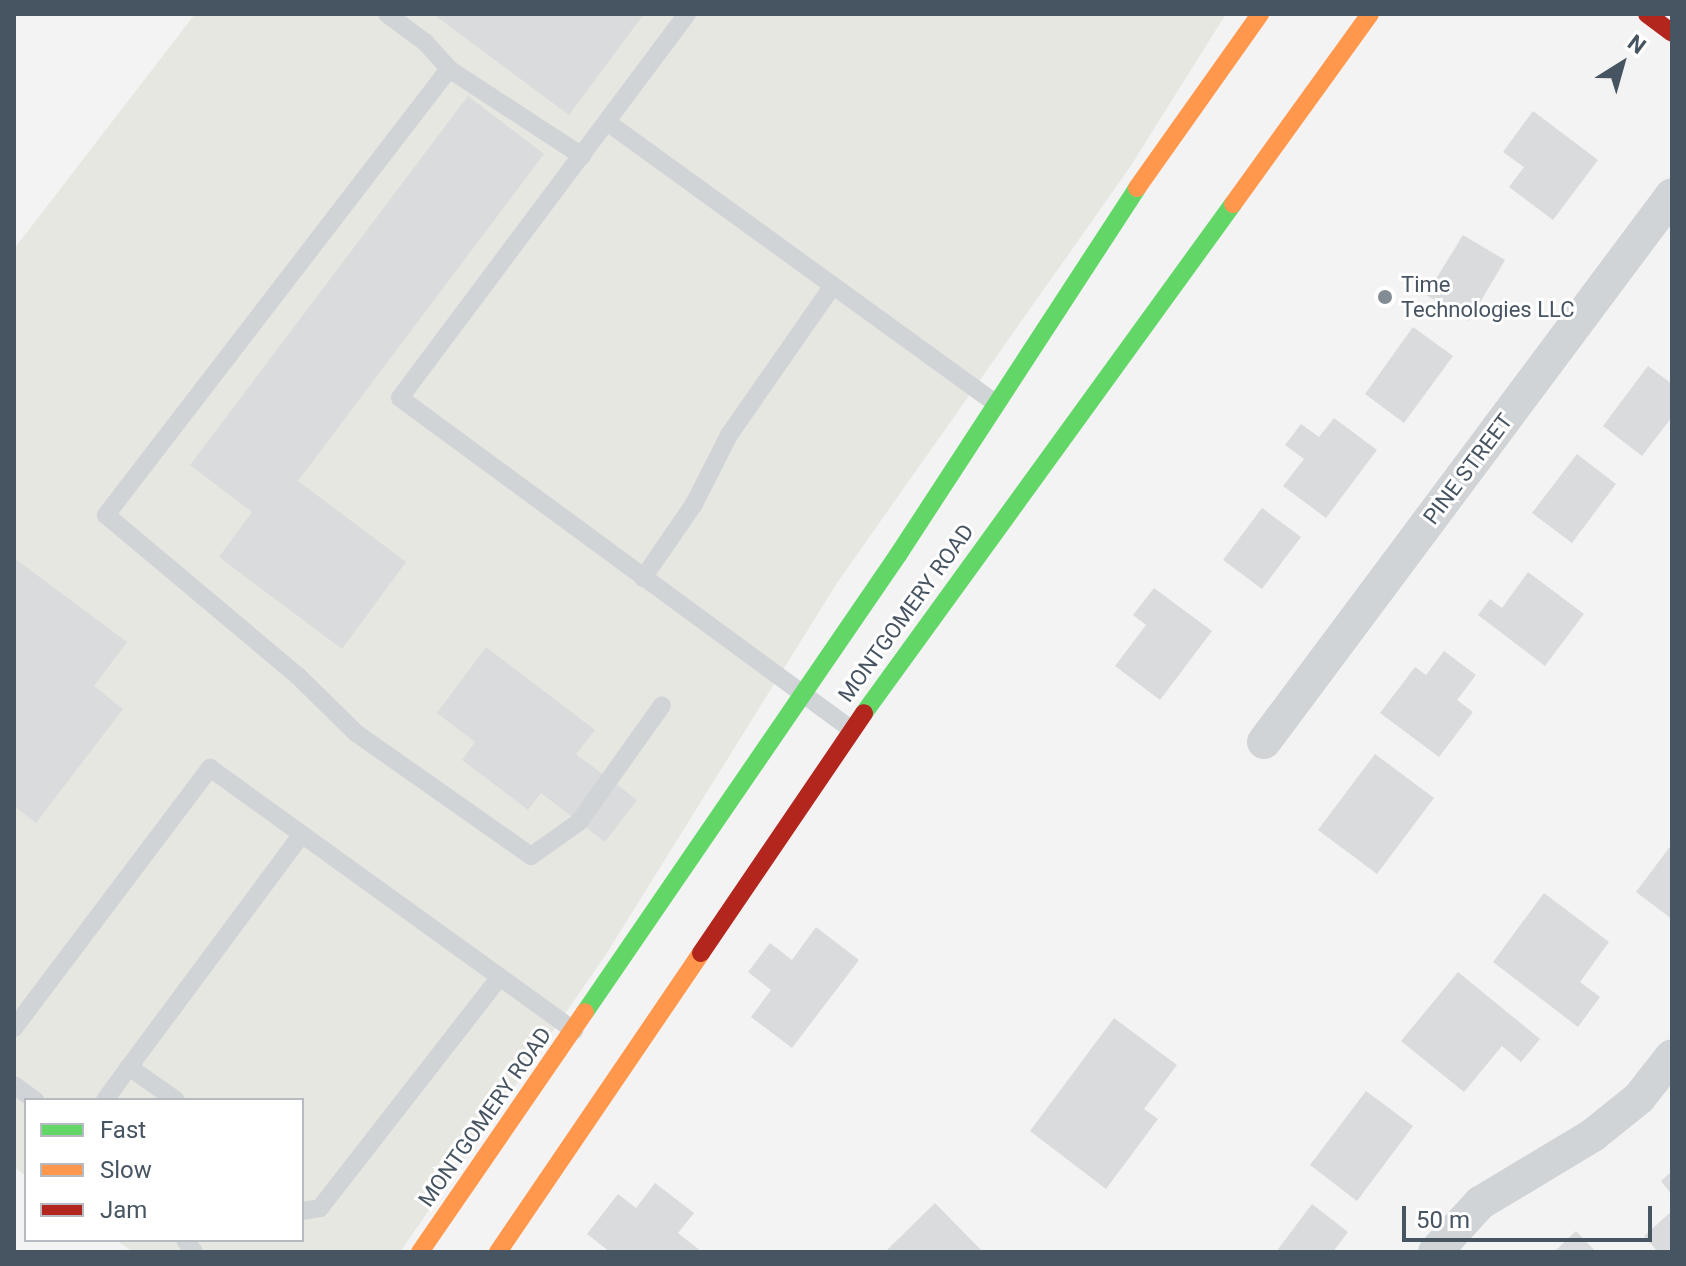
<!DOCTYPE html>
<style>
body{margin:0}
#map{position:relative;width:1686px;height:1266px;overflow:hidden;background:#f3f3f3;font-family:Roboto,sans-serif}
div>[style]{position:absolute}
.commercial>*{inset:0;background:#e7e7e1}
.building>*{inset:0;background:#dadbdd}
.lane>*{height:18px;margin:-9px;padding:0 9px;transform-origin:9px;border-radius:9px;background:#d1d4d7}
.street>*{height:34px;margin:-17px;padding:0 17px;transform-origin:17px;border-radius:17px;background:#d1d4d7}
.fast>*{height:18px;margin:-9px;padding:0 9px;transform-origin:9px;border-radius:9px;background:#63d668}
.slow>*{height:18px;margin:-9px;padding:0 9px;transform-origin:9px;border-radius:9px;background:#ff974d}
.jam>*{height:18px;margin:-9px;padding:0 9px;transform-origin:9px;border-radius:9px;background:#b3261e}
.dots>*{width:22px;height:22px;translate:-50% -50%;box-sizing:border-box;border:4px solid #fff;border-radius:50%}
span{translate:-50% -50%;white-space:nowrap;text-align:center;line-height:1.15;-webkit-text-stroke:6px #fff;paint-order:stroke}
.poi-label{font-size:22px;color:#475462}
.left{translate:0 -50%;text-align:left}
.street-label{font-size:22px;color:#475462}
.frame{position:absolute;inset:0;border:16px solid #475462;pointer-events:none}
.legend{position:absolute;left:24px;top:1098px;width:280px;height:144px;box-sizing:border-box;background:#fff;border:2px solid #b5bbc0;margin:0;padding:10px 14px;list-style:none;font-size:24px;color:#475462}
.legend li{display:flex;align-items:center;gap:16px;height:40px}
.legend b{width:40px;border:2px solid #b5bbc0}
.north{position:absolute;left:1582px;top:24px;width:80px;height:80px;-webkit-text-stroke:6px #fff;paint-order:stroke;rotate:37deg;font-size:22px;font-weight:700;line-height:32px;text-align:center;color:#475462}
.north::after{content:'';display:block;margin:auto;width:28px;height:36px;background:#475462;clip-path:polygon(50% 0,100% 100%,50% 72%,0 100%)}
.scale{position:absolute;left:1402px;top:1206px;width:250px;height:36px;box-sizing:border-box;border:4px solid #475462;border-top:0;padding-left:10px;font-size:24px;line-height:28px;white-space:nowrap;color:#475462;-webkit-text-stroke:6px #fff;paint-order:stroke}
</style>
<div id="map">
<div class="commercial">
<div style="clip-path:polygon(195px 14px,1226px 14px,1130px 167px,837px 583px,605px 956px,400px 1252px,133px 1252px,116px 1240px,302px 1240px,302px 1100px,26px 1100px,26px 1176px,14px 1167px,14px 249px)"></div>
</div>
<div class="building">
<div style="clip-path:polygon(433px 14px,644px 14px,569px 115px)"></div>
<div style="clip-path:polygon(468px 96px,544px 154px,298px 481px,406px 562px,342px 649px,219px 557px,252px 512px,190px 465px)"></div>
<div style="clip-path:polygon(1533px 111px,1598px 160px,1553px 220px,1509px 187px,1524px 167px,1503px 152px)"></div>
<div style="clip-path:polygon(1463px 235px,1505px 260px,1469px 321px,1426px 295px)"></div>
<div style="clip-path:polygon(1413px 327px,1453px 356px,1404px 423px,1365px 394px)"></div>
<div style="clip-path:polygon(1648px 366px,1672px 384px,1672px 417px,1642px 456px,1603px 426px)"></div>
<div style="clip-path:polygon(1334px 418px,1377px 450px,1326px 518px,1283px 486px,1304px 459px,1285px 445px,1301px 424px,1319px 437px)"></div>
<div style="clip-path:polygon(1577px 454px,1616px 484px,1572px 543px,1532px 513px)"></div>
<div style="clip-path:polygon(1262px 508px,1301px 537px,1262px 589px,1223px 560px)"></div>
<div style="clip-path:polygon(14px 558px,127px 642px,94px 686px,123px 709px,36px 823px,14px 806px)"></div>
<div style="clip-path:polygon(1528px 572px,1584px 614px,1545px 666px,1478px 615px,1490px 599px,1502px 608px)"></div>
<div style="clip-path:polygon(1154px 588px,1212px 631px,1160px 700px,1115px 666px,1146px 625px,1133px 615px)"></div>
<div style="clip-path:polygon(486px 647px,595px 730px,576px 754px,637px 800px,605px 842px,541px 793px,528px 810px,462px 760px,475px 742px,437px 713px)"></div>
<div style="clip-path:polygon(1444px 651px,1476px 675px,1457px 700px,1473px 712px,1439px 757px,1380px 713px,1415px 667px,1426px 675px)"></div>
<div style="clip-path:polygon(1375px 754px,1434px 798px,1377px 874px,1318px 830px)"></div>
<div style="clip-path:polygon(1672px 844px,1672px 919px,1636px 892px)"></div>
<div style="clip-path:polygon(1544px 893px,1609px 942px,1580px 982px,1600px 997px,1578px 1027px,1493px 962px)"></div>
<div style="clip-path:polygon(816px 927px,859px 960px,792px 1048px,751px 1017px,771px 990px,748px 972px,770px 943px,792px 960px)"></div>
<div style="clip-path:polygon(1458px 972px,1540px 1039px,1521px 1062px,1502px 1046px,1464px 1092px,1401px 1041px)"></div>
<div style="clip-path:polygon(1114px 1018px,1177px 1065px,1144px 1109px,1158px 1119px,1106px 1189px,1030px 1131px)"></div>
<div style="clip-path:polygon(1366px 1091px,1413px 1126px,1357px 1201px,1310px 1165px)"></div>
<div style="clip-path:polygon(1672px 1171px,1672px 1195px,1661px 1181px)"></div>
<div style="clip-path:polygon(655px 1183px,694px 1213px,678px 1233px,702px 1252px,610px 1252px,587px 1234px,618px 1194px,636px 1208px)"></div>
<div style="clip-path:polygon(935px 1203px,983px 1252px,885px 1252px)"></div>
<div style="clip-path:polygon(1312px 1204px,1348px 1232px,1333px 1252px,1276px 1252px)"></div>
<div style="clip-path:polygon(1672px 1211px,1672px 1252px,1658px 1252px,1644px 1236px)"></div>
<div style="clip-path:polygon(1576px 1231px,1596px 1252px,1554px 1252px)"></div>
</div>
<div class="lane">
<div style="left:387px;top:14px;width:47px;rotate:36.4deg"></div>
<div style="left:425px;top:42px;width:36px;rotate:48deg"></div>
<div style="left:449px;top:69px;width:159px;rotate:33.2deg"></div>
<div style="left:687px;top:14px;width:479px;rotate:126.8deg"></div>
<div style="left:400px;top:398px;width:561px;rotate:36.3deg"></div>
<div style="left:449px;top:69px;width:563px;rotate:127.56deg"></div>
<div style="left:106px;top:515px;width:251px;rotate:40deg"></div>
<div style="left:298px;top:676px;width:81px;rotate:44.5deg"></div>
<div style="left:356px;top:733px;width:214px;rotate:35.1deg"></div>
<div style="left:531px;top:856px;width:59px;rotate:-35.3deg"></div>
<div style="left:579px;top:822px;width:143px;rotate:-54.6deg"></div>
<div style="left:607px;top:122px;width:480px;rotate:35.9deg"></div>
<div style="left:643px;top:578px;width:90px;rotate:-55.4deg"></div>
<div style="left:694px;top:504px;width:77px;rotate:-63.1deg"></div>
<div style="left:729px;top:435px;width:179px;rotate:-55.2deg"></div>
<div style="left:14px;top:1028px;width:326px;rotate:-53deg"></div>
<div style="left:210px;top:768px;width:449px;rotate:35.8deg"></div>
<div style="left:129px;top:1067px;width:290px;rotate:-53.4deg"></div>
<div style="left:14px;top:1085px;width:26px;rotate:36deg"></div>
<div style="left:105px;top:1100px;width:41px;rotate:-54deg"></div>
<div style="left:129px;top:1067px;width:57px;rotate:35.1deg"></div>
<div style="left:302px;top:1211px;width:18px;rotate:-9deg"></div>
<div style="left:320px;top:1208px;width:293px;rotate:-52.1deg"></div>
<div style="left:185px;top:1240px;width:15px;rotate:53deg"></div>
</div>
<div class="street">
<div style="left:1264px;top:742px;width:682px;rotate:-53.28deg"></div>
<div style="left:1435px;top:1252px;width:67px;rotate:-47.4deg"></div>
<div style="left:1480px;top:1203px;width:132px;rotate:-31deg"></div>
<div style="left:1593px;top:1135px;width:59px;rotate:-38.8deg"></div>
<div style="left:1639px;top:1098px;width:53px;rotate:-51.8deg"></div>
</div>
<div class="fast">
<div style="left:864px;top:713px;width:629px;rotate:-54.06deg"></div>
<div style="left:585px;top:1012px;width:554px;rotate:-55.59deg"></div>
<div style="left:898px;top:555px;width:438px;rotate:-56.9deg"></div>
</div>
<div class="slow">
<div style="left:1137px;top:188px;width:213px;rotate:-54.7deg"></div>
<div style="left:1233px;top:204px;width:234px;rotate:-54.2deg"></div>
<div style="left:420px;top:1252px;width:291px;rotate:-55.5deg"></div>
<div style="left:498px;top:1252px;width:361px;rotate:-55.8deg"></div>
</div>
<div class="jam">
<div style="left:1647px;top:14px;width:31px;rotate:37deg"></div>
<div style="left:701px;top:953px;width:290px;rotate:-55.8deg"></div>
</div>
<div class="dots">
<div style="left:1385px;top:297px;background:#838c95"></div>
</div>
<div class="poi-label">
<span class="left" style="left:1401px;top:297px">Time<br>Technologies LLC</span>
</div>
<div class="street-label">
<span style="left:1468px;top:469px;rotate:-53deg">PINE STREET</span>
<span style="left:906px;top:613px;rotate:-54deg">MONTGOMERY ROAD</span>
<span style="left:485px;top:1117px;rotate:-55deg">MONTGOMERY ROAD</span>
</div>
<div class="frame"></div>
<ul class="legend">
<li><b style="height:10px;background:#63d668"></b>Fast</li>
<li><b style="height:10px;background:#ff974d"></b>Slow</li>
<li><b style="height:10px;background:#b3261e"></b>Jam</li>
</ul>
<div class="north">N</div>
<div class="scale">50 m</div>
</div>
